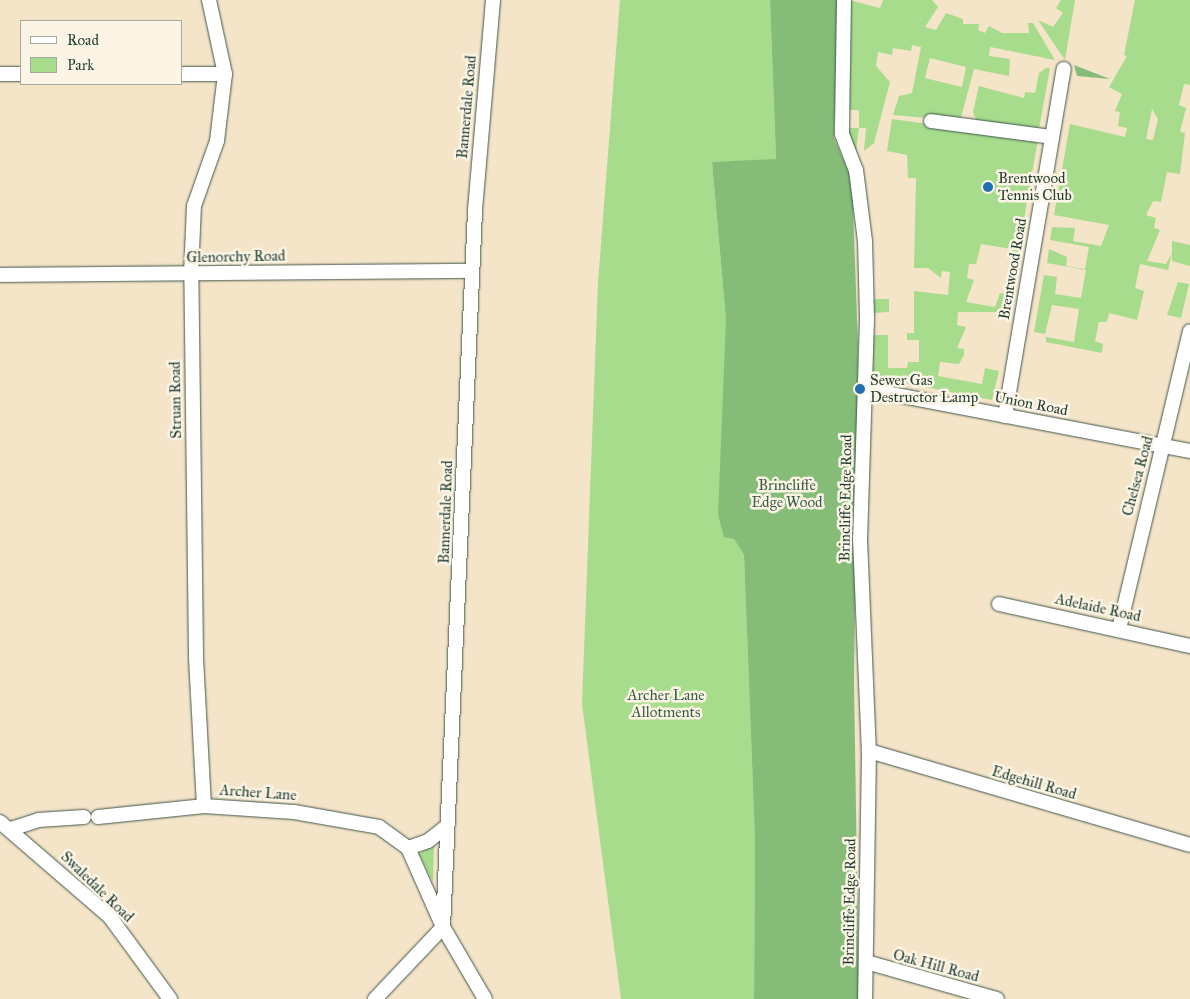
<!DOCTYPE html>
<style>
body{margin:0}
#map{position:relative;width:1190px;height:999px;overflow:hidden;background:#f4e4c8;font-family:"IM FELL Great Primer",serif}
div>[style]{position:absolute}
.green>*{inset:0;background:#a7dc8c}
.forest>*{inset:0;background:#85bc78}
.roads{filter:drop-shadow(0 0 1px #3f564a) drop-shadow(0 0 1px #3f564a)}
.minor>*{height:14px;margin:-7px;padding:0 7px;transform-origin:7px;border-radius:7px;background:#fff}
.dots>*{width:14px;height:14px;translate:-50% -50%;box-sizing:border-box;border:2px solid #fcf5e5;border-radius:50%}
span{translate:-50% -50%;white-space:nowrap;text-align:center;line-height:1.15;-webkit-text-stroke:5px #fcf5e5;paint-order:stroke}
.street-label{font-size:15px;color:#1f3d34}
.poi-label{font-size:15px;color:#1f3d34}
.left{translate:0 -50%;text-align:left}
.park-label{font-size:15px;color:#3a5d46}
.legend{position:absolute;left:20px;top:20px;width:162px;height:65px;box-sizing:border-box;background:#fcf5e5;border:1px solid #a4ab9e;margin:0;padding:6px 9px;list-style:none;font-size:15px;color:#1f3d34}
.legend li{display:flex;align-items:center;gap:10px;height:25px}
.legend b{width:25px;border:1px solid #a4ab9e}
</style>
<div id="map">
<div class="green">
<div style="clip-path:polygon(620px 0,770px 0,776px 160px,712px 162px,726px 320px,734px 539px,744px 555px,755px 840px,754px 999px,621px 999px,582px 704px,598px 282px)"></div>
<div style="clip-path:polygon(evenodd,849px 0,880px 8px,883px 0,932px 0,938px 7px,925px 27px,936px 30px,946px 13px,963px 19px,963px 24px,979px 24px,978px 30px,985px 33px,989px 26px,1002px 33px,1029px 33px,1028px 23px,1033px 23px,1055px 60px,990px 47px,989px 56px,1010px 59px,1009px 76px,974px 69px,960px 121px,893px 115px,899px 96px,912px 93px,921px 47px,912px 45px,911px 51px,893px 48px,892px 55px,878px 52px,876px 66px,890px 82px,874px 143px,864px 151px,866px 128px,859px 128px,856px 151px,848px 138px,848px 128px,859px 128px,859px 110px,848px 110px,849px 0,930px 58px,966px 67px,962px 87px,925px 78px,930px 58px)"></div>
<div style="clip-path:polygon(1061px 0,1075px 0,1065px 60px,1038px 20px,1053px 27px,1063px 13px,1056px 8px)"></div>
<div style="clip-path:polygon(evenodd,1135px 0,1190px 0,1190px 85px,1184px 84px,1179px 105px,1186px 108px,1180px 132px,1185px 133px,1180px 174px,1167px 172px,1161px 202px,1153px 201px,1146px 215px,1156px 218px,1154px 228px,1160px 230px,1147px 261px,1166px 264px,1172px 253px,1168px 270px,1140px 264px,1135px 288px,1144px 291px,1137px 320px,1109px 313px,1107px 322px,1099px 322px,1095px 341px,1103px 344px,1102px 353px,1046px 342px,1046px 337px,1074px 342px,1079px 309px,1052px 305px,1045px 334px,1034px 332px,1044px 275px,1057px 277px,1055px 294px,1081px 298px,1086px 270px,1047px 263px,1049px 249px,1067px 257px,1066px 266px,1085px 269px,1089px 247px,1050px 240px,1052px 227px,1075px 228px,1073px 241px,1101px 246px,1109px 225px,1054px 215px,1070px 124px,1125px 137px,1127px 128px,1118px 126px,1120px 112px,1115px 111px,1122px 94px,1109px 87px,1127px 56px,1124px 55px,1135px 0,1152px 109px,1158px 119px,1153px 140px,1146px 139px,1152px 109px)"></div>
<div style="clip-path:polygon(1046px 68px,1050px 68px,1039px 129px,976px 120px,973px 112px,979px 86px,1024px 98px,1025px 92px,1035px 93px,1039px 73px)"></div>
<div style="clip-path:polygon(892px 119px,1038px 139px,1015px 271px,1009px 270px,1012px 249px,981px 244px,976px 264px,969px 264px,967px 278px,974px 280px,966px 302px,995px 307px,1000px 293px,1011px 295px,1008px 312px,958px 312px,957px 325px,966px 327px,957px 348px,964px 349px,964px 355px,959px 364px,940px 362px,938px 376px,982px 384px,985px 368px,999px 371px,992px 400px,873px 377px,873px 335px,888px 335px,888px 368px,907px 368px,908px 362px,919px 362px,919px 340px,907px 340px,907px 333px,914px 333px,914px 291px,948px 295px,950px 272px,942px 271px,941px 278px,928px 268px,914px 268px,916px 178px,908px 178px,907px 155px,887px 151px)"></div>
<div style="clip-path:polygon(1172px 241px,1190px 245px,1190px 266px,1172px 261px)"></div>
<div style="clip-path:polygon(1178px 282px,1189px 284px,1181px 318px,1167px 315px)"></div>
<div style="clip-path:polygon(873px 299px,889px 299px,889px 312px,873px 313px)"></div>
<div style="clip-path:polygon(434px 844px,433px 882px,419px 854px)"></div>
</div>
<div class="forest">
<div style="clip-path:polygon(770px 0,838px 0,834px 138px,852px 180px,858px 345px,854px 682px,859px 999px,754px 999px,755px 840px,744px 555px,734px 539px,724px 537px,718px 515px,726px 320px,712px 162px,776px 159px)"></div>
<div style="clip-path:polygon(1074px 65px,1110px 79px,1077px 76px)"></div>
</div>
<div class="roads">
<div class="minor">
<div style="left:844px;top:0;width:134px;rotate:90.9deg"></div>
<div style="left:842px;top:134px;width:39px;rotate:69deg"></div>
<div style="left:856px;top:170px;width:72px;rotate:82.8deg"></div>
<div style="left:865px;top:241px;width:78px;rotate:88.5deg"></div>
<div style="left:867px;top:319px;width:220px;rotate:91.8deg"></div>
<div style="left:860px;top:539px;width:212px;rotate:87.6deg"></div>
<div style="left:869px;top:751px;width:248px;rotate:90.9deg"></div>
<div style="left:0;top:74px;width:21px"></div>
<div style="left:181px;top:74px;width:44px"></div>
<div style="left:931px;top:121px;width:122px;rotate:7.5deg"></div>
<div style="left:0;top:275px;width:472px;rotate:-0.5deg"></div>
<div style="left:865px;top:389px;width:331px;rotate:10.8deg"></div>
<div style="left:1005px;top:416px;width:352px;rotate:-80.4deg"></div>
<div style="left:999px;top:604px;width:196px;rotate:12.4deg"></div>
<div style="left:1119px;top:629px;width:306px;rotate:-76.6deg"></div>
<div style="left:869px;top:751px;width:334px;rotate:16.3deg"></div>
<div style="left:204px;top:806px;width:150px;rotate:-93.1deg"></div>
<div style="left:196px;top:656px;width:382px;rotate:-90.7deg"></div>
<div style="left:191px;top:274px;width:68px;rotate:-87.5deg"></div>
<div style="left:194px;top:206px;width:69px;rotate:-70.5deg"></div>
<div style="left:217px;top:141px;width:67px;rotate:-83.2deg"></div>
<div style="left:225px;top:74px;width:76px;rotate:-102.2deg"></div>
<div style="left:98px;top:817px;width:107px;rotate:-5.9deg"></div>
<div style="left:204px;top:806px;width:90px;rotate:3.8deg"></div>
<div style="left:294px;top:812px;width:86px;rotate:10deg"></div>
<div style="left:379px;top:827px;width:36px;rotate:36deg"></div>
<div style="left:408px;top:848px;width:86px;rotate:66.1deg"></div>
<div style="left:443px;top:927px;width:83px;rotate:59.7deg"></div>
<div style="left:0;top:822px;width:145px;rotate:40.8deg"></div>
<div style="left:110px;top:917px;width:102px;rotate:53.8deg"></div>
<div style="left:11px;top:829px;width:28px;rotate:-18deg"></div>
<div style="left:38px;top:820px;width:46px;rotate:-3.7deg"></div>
<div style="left:408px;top:848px;width:21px;rotate:-19deg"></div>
<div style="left:428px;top:841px;width:23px;rotate:-38deg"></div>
<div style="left:866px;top:962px;width:136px;rotate:15.8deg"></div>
<div style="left:375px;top:999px;width:99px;rotate:-46.6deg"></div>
<div style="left:443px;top:927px;width:718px;rotate:-87.44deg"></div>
<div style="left:475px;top:210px;width:211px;rotate:-85.1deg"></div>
</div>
</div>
<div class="dots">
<div style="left:988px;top:187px;background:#1f6fb2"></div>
<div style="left:860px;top:389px;background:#1f6fb2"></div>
</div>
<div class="street-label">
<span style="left:467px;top:107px;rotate:-85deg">Bannerdale Road</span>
<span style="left:236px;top:257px;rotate:-1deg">Glenorchy Road</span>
<span style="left:1013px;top:269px;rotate:-80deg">Brentwood Road</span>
<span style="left:176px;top:400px;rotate:-91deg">Struan Road</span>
<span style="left:1031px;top:404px;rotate:11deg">Union Road</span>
<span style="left:1138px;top:476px;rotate:-75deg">Chelsea Road</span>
<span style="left:846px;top:498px;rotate:-89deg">Brincliffe Edge Road</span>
<span style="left:446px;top:512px;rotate:-88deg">Bannerdale Road</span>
<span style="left:1098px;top:608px;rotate:12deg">Adelaide Road</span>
<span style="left:1034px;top:783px;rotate:16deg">Edgehill Road</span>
<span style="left:258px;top:793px;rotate:4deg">Archer Lane</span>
<span style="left:97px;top:887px;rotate:44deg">Swaledale Road</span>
<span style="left:850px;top:902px;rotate:-89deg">Brincliffe Edge Road</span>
<span style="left:936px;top:966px;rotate:15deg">Oak Hill Road</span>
</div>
<div class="poi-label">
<span class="left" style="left:998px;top:187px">Brentwood<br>Tennis Club</span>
<span class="left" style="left:870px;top:389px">Sewer Gas<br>Destructor Lamp</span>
</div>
<div class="park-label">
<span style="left:787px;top:494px">Brincliffe<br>Edge Wood</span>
<span style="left:666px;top:704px">Archer Lane<br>Allotments</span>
</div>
<ul class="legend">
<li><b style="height:6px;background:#fff"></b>Road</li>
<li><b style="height:14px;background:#a7dc8c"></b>Park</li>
</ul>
</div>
